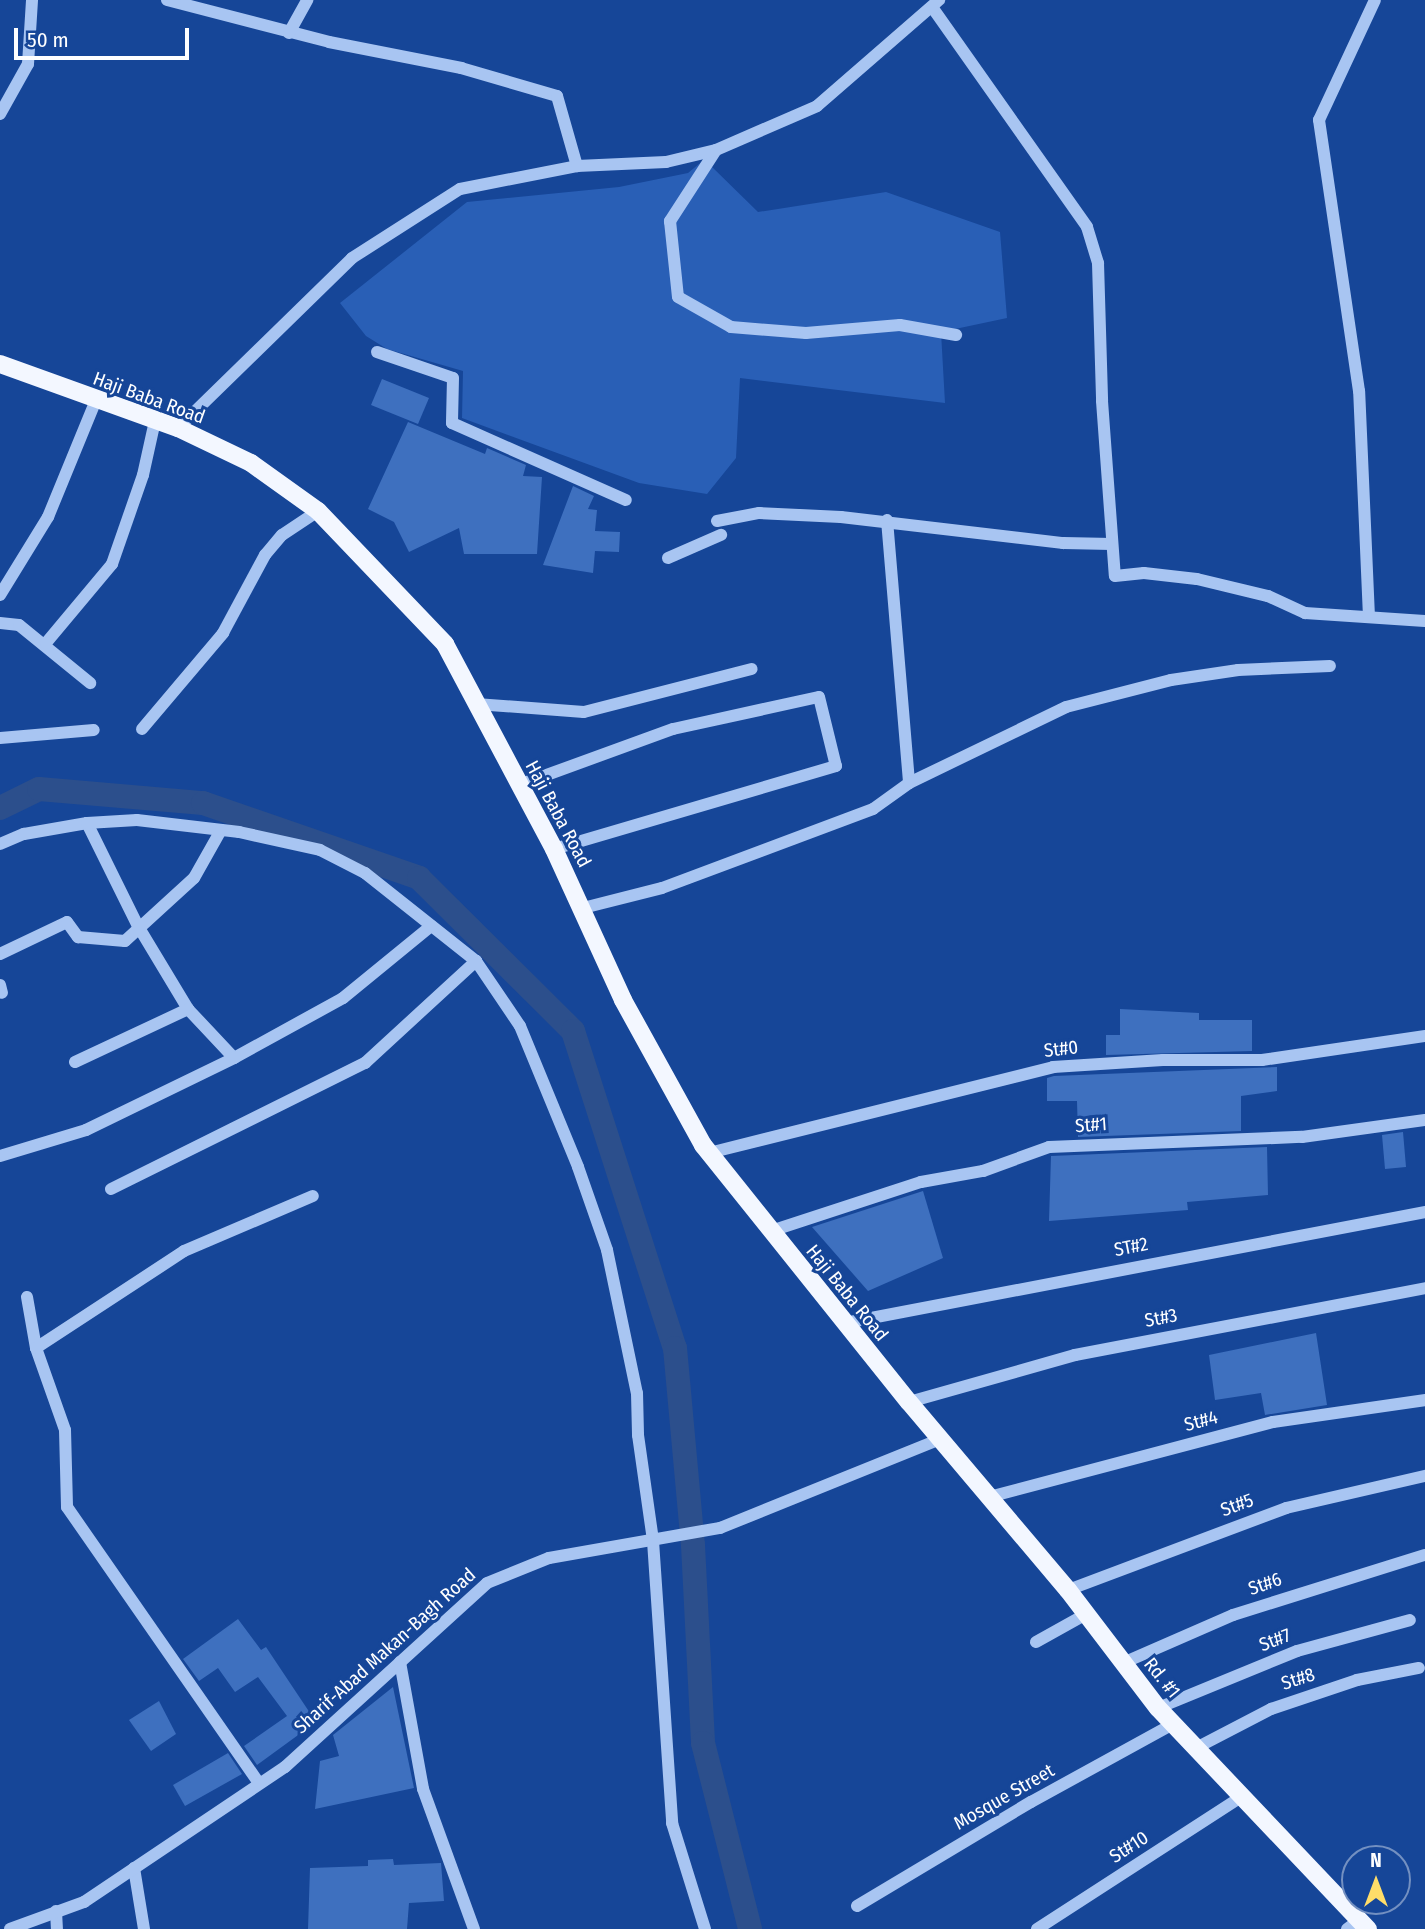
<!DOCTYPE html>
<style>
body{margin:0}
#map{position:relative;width:1425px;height:1929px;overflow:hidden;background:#164698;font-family:"Fira Sans Condensed",sans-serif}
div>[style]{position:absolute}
.green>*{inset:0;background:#295fb6}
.canal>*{height:24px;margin:-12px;padding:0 12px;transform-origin:12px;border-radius:12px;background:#2c4f8c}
.building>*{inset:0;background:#3e70bf}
.minor>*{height:12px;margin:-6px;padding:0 6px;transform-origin:6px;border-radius:6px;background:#a8c5f2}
.major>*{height:18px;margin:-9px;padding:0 9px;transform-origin:9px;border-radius:9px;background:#f3f7ff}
span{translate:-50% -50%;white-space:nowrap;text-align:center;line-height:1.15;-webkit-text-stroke:6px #164698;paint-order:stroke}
.street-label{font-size:19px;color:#fff}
.north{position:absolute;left:1341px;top:1845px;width:70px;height:70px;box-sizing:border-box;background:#164698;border:2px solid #7390c1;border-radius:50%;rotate:0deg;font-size:19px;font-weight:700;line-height:28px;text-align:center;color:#fff}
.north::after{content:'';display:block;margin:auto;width:24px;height:32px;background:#ffdd69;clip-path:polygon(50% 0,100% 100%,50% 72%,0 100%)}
.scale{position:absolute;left:14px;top:28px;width:175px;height:32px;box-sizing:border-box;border:4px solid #fff;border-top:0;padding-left:9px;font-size:21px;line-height:24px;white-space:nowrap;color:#fff;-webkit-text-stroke:5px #164698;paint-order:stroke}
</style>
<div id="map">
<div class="green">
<div style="clip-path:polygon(716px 150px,709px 164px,758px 212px,886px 192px,1000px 232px,1007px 318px,941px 332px,945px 403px,740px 378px,736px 458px,707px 494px,639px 483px,462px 418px,463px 371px,387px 349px,366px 336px,340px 303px,467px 202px,619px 187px,688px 173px)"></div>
</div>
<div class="canal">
<div style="left:0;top:808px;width:43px;rotate:-26deg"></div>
<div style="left:39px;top:789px;width:165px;rotate:4.9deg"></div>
<div style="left:203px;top:803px;width:229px;rotate:19.1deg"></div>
<div style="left:419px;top:878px;width:217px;rotate:44.8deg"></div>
<div style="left:573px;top:1031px;width:333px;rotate:72.2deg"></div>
<div style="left:675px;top:1348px;width:198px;rotate:84.8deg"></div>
<div style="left:693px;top:1545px;width:198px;rotate:87.1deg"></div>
<div style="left:703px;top:1743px;width:192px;rotate:75.8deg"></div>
</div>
<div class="building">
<div style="clip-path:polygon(382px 379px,429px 398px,418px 424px,371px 405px)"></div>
<div style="clip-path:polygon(408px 422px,485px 454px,487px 448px,526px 465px,523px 476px,542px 477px,537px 554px,464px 554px,459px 528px,409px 552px,394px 522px,368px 509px)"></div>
<div style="clip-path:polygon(573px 486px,594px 496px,588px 509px,597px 510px,595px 531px,620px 532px,619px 552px,595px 551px,593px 573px,543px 565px)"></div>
<div style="clip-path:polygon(1120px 1009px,1199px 1013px,1199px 1020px,1252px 1020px,1252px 1051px,1106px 1055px,1106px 1035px,1120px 1035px)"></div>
<div style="clip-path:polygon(1277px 1067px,1277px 1091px,1241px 1096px,1241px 1131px,1078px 1137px,1077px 1101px,1047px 1101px,1047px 1078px,1054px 1076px)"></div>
<div style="clip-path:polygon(1403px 1132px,1406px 1167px,1385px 1169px,1382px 1135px)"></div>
<div style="clip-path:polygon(1267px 1147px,1268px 1195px,1187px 1202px,1188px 1210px,1049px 1221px,1051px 1156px)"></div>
<div style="clip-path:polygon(923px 1191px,943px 1258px,868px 1291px,812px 1227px)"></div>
<div style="clip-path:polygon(1316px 1333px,1327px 1405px,1265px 1415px,1261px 1393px,1215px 1400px,1209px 1355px)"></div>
<div style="clip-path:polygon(238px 1619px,261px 1650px,266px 1647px,316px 1722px,257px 1765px,244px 1746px,287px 1716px,258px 1677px,235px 1692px,218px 1668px,199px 1681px,183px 1659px)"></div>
<div style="clip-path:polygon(393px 1687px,414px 1788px,315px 1809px,320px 1761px,339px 1756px,333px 1735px)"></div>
<div style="clip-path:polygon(159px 1701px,176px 1734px,151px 1751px,129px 1720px)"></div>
<div style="clip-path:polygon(228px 1753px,242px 1774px,185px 1806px,173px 1785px)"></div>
<div style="clip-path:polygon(393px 1859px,394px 1865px,441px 1863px,444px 1901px,409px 1903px,407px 1929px,308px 1929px,310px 1868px,368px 1866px,368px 1860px)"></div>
</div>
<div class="minor">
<div style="left:167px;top:0;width:167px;rotate:14.5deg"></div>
<div style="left:329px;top:42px;width:135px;rotate:11.1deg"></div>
<div style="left:461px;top:68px;width:100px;rotate:16.3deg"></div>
<div style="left:557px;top:96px;width:73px;rotate:74.1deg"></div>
<div style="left:932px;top:7px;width:269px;rotate:54.8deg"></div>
<div style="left:1087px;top:227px;width:38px;rotate:73deg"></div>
<div style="left:1098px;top:263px;width:138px;rotate:88.3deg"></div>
<div style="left:1102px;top:401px;width:175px;rotate:85.8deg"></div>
<div style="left:1115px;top:576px;width:29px;rotate:-6deg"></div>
<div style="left:1144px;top:573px;width:53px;rotate:6.5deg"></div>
<div style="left:1197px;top:579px;width:73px;rotate:13.5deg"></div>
<div style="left:1268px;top:596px;width:41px;rotate:24.7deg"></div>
<div style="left:1305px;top:613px;width:120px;rotate:3.8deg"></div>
<div style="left:289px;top:33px;width:38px;rotate:-61deg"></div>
<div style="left:0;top:114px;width:57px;rotate:-60.8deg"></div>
<div style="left:28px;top:64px;width:64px;rotate:-86.4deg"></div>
<div style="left:716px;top:150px;width:85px;rotate:122.9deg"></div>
<div style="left:670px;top:221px;width:76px;rotate:84deg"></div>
<div style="left:678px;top:297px;width:61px;rotate:29.5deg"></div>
<div style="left:731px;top:327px;width:75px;rotate:4.6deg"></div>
<div style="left:806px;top:333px;width:94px;rotate:-4.9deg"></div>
<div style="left:900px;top:325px;width:57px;rotate:10.1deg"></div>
<div style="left:377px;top:352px;width:80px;rotate:18.9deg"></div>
<div style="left:453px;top:378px;width:45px;rotate:91.3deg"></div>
<div style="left:452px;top:423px;width:190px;rotate:23.9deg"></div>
<div style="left:178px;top:428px;width:243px;rotate:-44.3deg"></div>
<div style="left:352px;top:258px;width:128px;rotate:-32.6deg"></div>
<div style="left:460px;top:189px;width:119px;rotate:-11.1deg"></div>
<div style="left:577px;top:166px;width:89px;rotate:-2.6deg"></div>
<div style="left:666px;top:162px;width:51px;rotate:-13.5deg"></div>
<div style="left:716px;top:150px;width:110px;rotate:-23.5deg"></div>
<div style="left:817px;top:106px;width:162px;rotate:-41deg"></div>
<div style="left:887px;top:520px;width:264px;rotate:85.2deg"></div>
<div style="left:717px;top:521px;width:43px;rotate:-10.8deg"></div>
<div style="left:759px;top:513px;width:82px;rotate:2.8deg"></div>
<div style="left:841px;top:517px;width:224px;rotate:6.7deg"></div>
<div style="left:1063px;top:543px;width:49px;rotate:1.2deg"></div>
<div style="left:668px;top:558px;width:58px;rotate:-23.5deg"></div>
<div style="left:0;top:595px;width:92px;rotate:-58.4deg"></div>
<div style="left:48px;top:517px;width:126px;rotate:-67.7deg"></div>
<div style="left:1369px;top:617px;width:226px;rotate:-92.5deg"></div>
<div style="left:1359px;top:391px;width:274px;rotate:-98.4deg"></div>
<div style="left:1319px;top:120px;width:132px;rotate:-65deg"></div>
<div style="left:0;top:623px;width:19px;rotate:6deg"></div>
<div style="left:19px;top:625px;width:92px;rotate:39.2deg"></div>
<div style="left:46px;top:643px;width:103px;rotate:-50.1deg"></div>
<div style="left:112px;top:564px;width:94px;rotate:-70.8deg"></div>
<div style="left:143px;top:475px;width:55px;rotate:-77.5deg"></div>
<div style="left:476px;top:704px;width:108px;rotate:4.2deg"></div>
<div style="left:584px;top:712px;width:173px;rotate:-14.4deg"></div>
<div style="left:142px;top:729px;width:126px;rotate:-49.8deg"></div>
<div style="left:223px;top:633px;width:89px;rotate:-61.7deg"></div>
<div style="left:265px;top:555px;width:26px;rotate:-50deg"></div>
<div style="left:282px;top:535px;width:43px;rotate:-33.7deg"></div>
<div style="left:0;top:738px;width:94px;rotate:-4.9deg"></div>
<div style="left:519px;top:785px;width:164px;rotate:-20deg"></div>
<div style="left:673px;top:729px;width:149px;rotate:-12.4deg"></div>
<div style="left:819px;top:697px;width:71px;rotate:76.2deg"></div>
<div style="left:836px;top:766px;width:294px;rotate:163.6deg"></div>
<div style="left:87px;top:823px;width:115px;rotate:63.7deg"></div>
<div style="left:138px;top:926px;width:97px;rotate:58.9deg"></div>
<div style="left:188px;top:1009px;width:67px;rotate:46.8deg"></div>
<div style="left:0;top:844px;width:26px;rotate:-23deg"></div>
<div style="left:24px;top:834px;width:64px;rotate:-9.9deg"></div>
<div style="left:87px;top:823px;width:50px;rotate:-3.4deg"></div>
<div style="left:137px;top:820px;width:103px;rotate:6.7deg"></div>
<div style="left:239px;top:832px;width:83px;rotate:12.5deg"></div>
<div style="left:320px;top:850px;width:51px;rotate:27.1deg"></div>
<div style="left:365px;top:873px;width:142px;rotate:38.4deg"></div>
<div style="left:476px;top:961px;width:78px;rotate:55.9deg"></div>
<div style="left:520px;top:1026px;width:152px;rotate:67.6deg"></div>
<div style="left:578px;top:1167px;width:88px;rotate:70.7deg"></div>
<div style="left:607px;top:1250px;width:146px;rotate:78.2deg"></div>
<div style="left:637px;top:1393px;width:42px;rotate:88.6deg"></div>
<div style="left:638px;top:1435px;width:107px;rotate:81.9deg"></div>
<div style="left:653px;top:1541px;width:283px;rotate:86.1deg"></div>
<div style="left:672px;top:1823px;width:111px;rotate:72.7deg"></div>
<div style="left:583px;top:908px;width:81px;rotate:-14.2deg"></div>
<div style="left:662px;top:888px;width:225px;rotate:-20.5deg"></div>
<div style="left:873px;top:809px;width:44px;rotate:-35.8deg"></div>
<div style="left:909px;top:783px;width:174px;rotate:-25.8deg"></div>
<div style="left:1066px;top:707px;width:108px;rotate:-14.4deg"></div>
<div style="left:1171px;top:680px;width:68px;rotate:-8.5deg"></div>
<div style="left:1238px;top:670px;width:92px;rotate:-2.5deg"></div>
<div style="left:0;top:954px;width:74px;rotate:-25.5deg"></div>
<div style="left:67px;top:922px;width:19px;rotate:54deg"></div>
<div style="left:78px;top:937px;width:47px;rotate:4.9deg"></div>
<div style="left:125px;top:941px;width:93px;rotate:-42.4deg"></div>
<div style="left:194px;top:878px;width:55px;rotate:-60.6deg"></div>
<div style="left:0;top:985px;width:8px;rotate:76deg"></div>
<div style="left:75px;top:1062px;width:125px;rotate:-25.1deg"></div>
<div style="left:709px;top:1153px;width:355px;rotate:-14deg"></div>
<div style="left:1053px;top:1067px;width:110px;rotate:-3.6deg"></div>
<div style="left:1163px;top:1060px;width:99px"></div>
<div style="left:1262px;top:1060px;width:165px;rotate:-8.4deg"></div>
<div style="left:0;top:1156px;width:90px;rotate:-16.8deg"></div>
<div style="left:86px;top:1130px;width:165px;rotate:-25.9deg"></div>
<div style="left:234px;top:1058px;width:124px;rotate:-28.8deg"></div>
<div style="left:343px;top:998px;width:114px;rotate:-39.3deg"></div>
<div style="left:111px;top:1189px;width:284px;rotate:-26.4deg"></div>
<div style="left:365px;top:1063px;width:151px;rotate:-42.6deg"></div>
<div style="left:771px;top:1231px;width:158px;rotate:-18.1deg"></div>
<div style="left:921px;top:1182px;width:63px;rotate:-10.1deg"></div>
<div style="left:983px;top:1171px;width:70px;rotate:-20deg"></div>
<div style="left:1049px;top:1147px;width:253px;rotate:-2.3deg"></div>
<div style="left:1302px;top:1137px;width:124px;rotate:-7.9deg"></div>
<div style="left:27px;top:1297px;width:52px;rotate:80deg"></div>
<div style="left:36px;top:1348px;width:87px;rotate:70.5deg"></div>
<div style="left:65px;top:1430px;width:77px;rotate:88.5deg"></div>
<div style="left:67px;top:1507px;width:336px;rotate:55.2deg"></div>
<div style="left:845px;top:1323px;width:591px;rotate:-10.83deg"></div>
<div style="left:36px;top:1348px;width:177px;rotate:-33.2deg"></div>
<div style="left:184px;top:1251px;width:140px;rotate:-23.1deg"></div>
<div style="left:909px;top:1402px;width:173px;rotate:-15.8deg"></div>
<div style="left:1075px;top:1355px;width:356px;rotate:-10.8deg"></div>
<div style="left:989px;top:1497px;width:294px;rotate:-14.8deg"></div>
<div style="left:1273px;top:1422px;width:154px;rotate:-8.2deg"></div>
<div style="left:1068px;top:1590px;width:233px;rotate:-20.6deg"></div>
<div style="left:1286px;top:1508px;width:143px;rotate:-13deg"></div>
<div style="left:1036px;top:1642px;width:57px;rotate:-29.2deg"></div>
<div style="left:400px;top:1662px;width:129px;rotate:79.7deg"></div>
<div style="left:423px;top:1789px;width:149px;rotate:70deg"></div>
<div style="left:1123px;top:1663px;width:120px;rotate:-23.6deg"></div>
<div style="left:1233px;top:1615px;width:201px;rotate:-17.4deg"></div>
<div style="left:1158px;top:1708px;width:150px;rotate:-22.3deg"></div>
<div style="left:1297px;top:1651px;width:117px;rotate:-15.3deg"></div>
<div style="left:1196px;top:1748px;width:85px;rotate:-27.5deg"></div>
<div style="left:1271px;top:1709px;width:91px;rotate:-18.6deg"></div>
<div style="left:1357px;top:1680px;width:63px;rotate:-11deg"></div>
<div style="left:134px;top:1868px;width:62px;rotate:80.7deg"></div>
<div style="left:857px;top:1906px;width:203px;rotate:-30.9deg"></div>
<div style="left:1031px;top:1802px;width:162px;rotate:-28.8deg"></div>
<div style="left:56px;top:1911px;width:18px;rotate:87deg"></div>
<div style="left:10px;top:1929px;width:79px;rotate:-20deg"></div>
<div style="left:84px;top:1902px;width:242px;rotate:-33.9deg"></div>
<div style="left:285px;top:1767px;width:273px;rotate:-42.3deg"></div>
<div style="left:487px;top:1583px;width:67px;rotate:-22deg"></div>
<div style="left:549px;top:1558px;width:174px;rotate:-10deg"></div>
<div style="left:720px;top:1528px;width:237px;rotate:-22deg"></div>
<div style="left:1037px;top:1929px;width:243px;rotate:-32.9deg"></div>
<div style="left:1347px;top:1929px;width:15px;rotate:-37deg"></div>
</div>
<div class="major">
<div style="left:0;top:364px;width:189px;rotate:19.8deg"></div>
<div style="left:178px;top:428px;width:81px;rotate:25.6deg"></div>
<div style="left:251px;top:463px;width:82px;rotate:35.6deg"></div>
<div style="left:318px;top:511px;width:184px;rotate:46.3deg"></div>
<div style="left:445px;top:644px;width:232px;rotate:62deg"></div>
<div style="left:554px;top:849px;width:166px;rotate:65.4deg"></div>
<div style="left:623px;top:1000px;width:166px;rotate:61.1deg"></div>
<div style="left:703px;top:1145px;width:329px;rotate:51.3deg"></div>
<div style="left:909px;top:1402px;width:246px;rotate:49.8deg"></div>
<div style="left:1068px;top:1590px;width:148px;rotate:52.7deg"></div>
<div style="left:1158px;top:1708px;width:305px;rotate:46.5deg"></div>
</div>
<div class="street-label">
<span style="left:149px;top:398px;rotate:20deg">Haji Baba Road</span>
<span style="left:558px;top:814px;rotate:62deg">Haji Baba Road</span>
<span style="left:1061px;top:1049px;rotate:-7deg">St#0</span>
<span style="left:1091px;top:1125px;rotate:-4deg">St#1</span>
<span style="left:1131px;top:1247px;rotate:-11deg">ST#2</span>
<span style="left:847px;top:1293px;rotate:51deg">Haji Baba Road</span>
<span style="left:1161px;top:1318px;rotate:-11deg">St#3</span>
<span style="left:1201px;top:1421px;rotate:-15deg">St#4</span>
<span style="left:1237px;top:1505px;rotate:-20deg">St#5</span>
<span style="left:1265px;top:1584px;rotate:-19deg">St#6</span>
<span style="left:1275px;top:1640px;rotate:-21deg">St#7</span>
<span style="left:385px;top:1651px;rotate:-42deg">Sharif-Abad Makan-Bagh Road</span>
<span style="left:1162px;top:1678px;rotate:51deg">Rd. #1</span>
<span style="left:1298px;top:1679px;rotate:-18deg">St#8</span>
<span style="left:1004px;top:1797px;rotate:-30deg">Mosque Street</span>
<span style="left:1129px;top:1847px;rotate:-33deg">St#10</span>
</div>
<div class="north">N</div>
<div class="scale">50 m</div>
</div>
